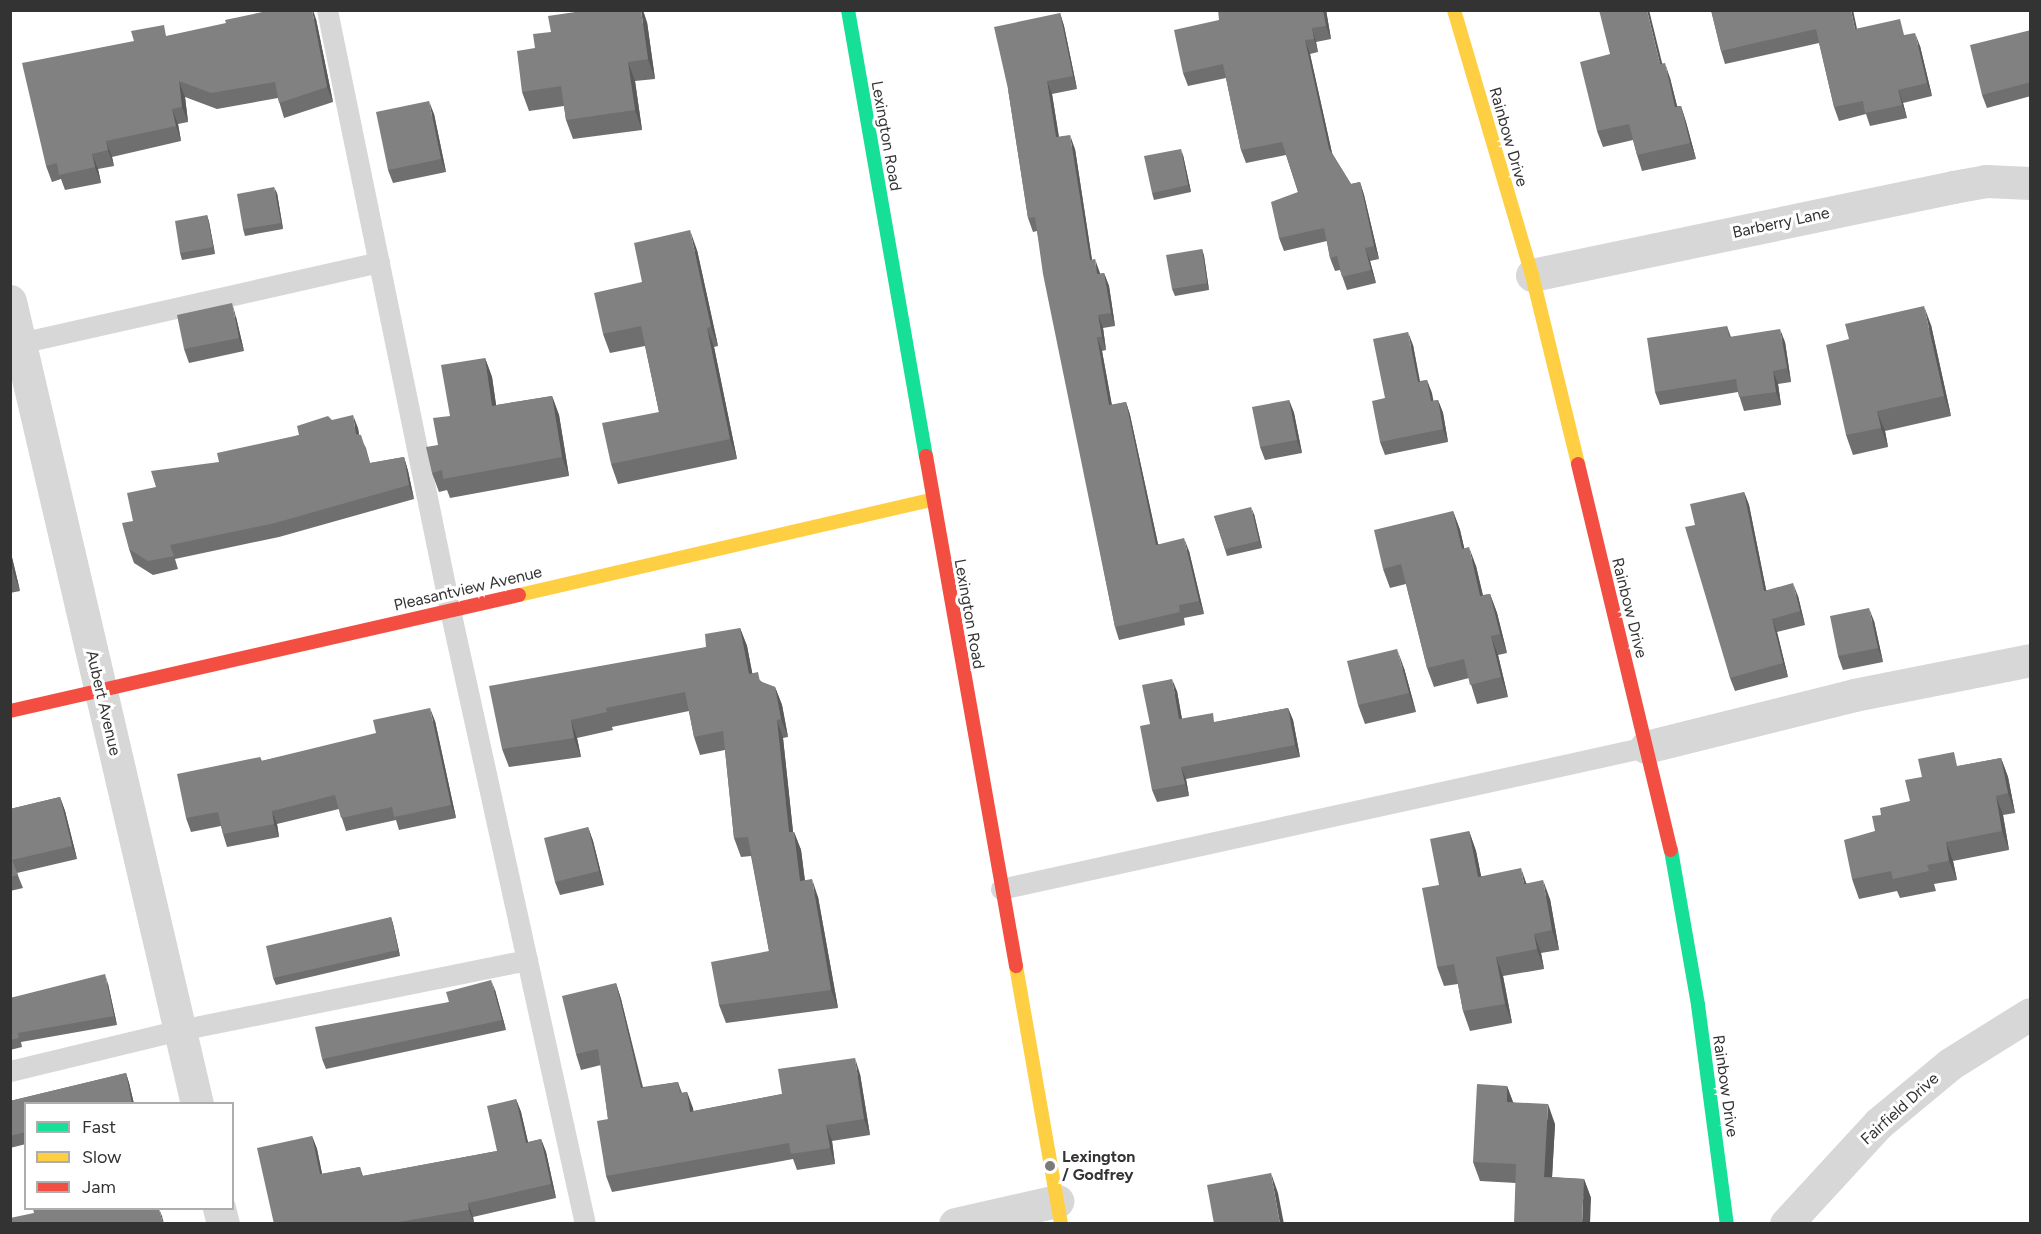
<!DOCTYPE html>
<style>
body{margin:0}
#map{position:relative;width:2041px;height:1234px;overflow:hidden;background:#fff;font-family:Figtree,sans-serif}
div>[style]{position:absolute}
.lane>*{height:21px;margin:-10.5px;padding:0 10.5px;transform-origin:10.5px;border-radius:10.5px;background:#d7d7d7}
.street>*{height:33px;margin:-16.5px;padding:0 16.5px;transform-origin:16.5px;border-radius:16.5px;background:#d7d7d7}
.fast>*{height:14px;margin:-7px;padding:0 7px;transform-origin:7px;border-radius:7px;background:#16e098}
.slow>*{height:14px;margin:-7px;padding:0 7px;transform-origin:7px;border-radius:7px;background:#ffcf43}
.jam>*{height:14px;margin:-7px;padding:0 7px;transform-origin:7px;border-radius:7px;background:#f24e42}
.wall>*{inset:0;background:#6f6f6f}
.shaded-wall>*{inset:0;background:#5a5a5a}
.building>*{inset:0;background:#818181}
.dots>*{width:16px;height:16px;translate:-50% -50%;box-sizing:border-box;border:3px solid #fff;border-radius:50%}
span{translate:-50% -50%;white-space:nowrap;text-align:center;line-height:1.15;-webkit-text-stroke:6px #fff;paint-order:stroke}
.street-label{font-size:16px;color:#333}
.poi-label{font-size:16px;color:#333;font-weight:700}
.left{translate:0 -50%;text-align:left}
.frame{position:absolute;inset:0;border:12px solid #333;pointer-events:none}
.legend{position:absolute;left:24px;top:1102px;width:210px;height:108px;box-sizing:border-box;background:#fff;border:2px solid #adadad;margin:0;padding:8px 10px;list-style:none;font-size:18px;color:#333}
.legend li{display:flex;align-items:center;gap:12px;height:30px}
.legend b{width:30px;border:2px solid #adadad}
</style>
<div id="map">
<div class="lane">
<div style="left:327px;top:10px;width:612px;rotate:78.41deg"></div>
<div style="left:450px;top:610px;width:629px;rotate:77.6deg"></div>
<div style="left:20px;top:343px;width:368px;rotate:-12.7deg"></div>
<div style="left:1001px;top:889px;width:660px;rotate:-12.42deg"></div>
<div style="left:10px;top:1071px;width:175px;rotate:-13.6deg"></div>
<div style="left:180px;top:1030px;width:354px;rotate:-11.4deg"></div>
</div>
<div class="street">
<div style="left:1532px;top:275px;width:430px;rotate:-11.8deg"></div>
<div style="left:1953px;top:187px;width:34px;rotate:-10deg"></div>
<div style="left:1986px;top:181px;width:44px;rotate:2.6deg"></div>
<div style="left:10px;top:301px;width:824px;rotate:76.89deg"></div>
<div style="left:1646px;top:747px;width:214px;rotate:-14deg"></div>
<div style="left:1854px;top:695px;width:179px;rotate:-11.2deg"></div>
<div style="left:219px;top:1208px;width:16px;rotate:76deg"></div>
<div style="left:955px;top:1224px;width:105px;rotate:-12.7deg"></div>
<div style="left:1786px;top:1224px;width:137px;rotate:-47.4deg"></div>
<div style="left:1879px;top:1123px;width:92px;rotate:-39.7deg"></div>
<div style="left:1950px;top:1064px;width:94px;rotate:-32deg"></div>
</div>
<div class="fast">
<div style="left:848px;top:10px;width:453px;rotate:80.1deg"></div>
<div style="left:1671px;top:850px;width:157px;rotate:80.1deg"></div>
<div style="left:1698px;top:1005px;width:221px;rotate:82.5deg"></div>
</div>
<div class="slow">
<div style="left:1454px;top:10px;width:276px;rotate:73.6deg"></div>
<div style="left:1532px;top:275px;width:195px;rotate:76.3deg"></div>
<div style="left:519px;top:595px;width:424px;rotate:-13deg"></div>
<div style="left:1016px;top:966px;width:262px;rotate:80.1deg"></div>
</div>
<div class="jam">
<div style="left:926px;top:456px;width:518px;rotate:79.99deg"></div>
<div style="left:1578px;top:464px;width:397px;rotate:76.5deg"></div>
<div style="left:10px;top:711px;width:522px;rotate:-12.84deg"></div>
</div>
<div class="wall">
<div style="clip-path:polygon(1326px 10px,1331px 39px,1316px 42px,1318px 52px,1310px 54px,1332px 153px,1351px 184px,1360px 182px,1364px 195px,1379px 259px,1370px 261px,1376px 283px,1347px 290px,1340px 270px,1335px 271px,1330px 258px,1327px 241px,1284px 251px,1279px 238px,1298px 192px,1286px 155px,1246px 163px,1241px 150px,1226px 78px,1188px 86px,1183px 73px,1219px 20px)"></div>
<div style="clip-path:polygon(1711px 10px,1857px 29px,1920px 46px,1932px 96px,1903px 103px,1907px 118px,1870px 126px,1866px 114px,1839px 121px,1834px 107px,1819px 43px,1725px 64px,1721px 51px)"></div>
<div style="clip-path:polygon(1060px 13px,1064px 26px,1077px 89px,1052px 94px,1059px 137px,1075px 149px,1092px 260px,1100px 274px,1104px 273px,1109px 286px,1115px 326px,1103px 328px,1106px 350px,1102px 351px,1112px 405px,1126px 402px,1130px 415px,1158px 544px,1189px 551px,1204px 614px,1184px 618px,1185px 625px,1119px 640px,1115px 627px,1037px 231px,1033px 232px,1028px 218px,1008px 89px)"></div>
<div style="clip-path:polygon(316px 19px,333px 102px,284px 118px,278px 98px,217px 109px,185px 97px,188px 122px,178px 124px,181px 141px,112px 157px,114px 166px,98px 169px,101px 183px,65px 190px,61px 179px,52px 182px,46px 166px,168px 36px)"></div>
<div style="clip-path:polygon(647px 22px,655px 79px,635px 81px,642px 130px,573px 139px,566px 120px,564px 106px,529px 111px,522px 92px)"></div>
<div style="clip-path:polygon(2031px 30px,2031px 96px,1987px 108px,1982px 95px)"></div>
<div style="clip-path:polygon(1610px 54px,1662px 63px,1670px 78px,1677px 106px,1681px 106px,1686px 122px,1696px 159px,1642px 171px,1637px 155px,1633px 140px,1603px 147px,1597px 131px)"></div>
<div style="clip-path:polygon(434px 114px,446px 172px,393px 183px,388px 170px)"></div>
<div style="clip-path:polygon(1183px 155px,1191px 192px,1154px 200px,1152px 193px)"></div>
<div style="clip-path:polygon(277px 193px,283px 229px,245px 236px,243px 229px)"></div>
<div style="clip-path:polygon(207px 215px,209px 222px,215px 254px,182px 260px,180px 253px)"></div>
<div style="clip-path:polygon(1202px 249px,1204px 256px,1209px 290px,1175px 296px,1172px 289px)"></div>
<div style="clip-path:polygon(697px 250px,718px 346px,714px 347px,737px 459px,618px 484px,611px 464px,659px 412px,645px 346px,610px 353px,603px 334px,642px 282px)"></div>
<div style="clip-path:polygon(236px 317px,244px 351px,189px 363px,184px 349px)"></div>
<div style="clip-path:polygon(1931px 325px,1951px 416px,1885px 431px,1888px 447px,1853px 455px,1846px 435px)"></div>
<div style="clip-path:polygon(1727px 326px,1731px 337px,1785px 342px,1791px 382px,1778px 384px,1781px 405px,1744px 411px,1738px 392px,1660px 405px,1655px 392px)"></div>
<div style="clip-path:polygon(1413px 345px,1420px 381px,1427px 380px,1433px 401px,1438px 400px,1443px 413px,1448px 442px,1385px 455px,1380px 442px,1385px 398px)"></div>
<div style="clip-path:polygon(485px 358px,492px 377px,496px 405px,552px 396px,559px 415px,569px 476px,450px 498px,447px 490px,439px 492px,432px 473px,438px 445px,450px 416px)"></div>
<div style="clip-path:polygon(1289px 400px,1294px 413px,1302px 453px,1265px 460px,1260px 447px)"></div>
<div style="clip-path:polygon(332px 420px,358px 428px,359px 435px,366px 448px,370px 463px,404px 457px,408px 471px,414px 499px,279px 537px,175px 559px,178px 569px,153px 575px,134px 563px,129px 549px,133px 521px,156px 487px,299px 435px)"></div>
<div style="clip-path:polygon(1744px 492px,1749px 505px,1766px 590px,1798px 596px,1805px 625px,1777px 632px,1788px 677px,1735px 691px,1730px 678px,1695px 525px)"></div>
<div style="clip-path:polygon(1453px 511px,1460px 530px,1464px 548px,1476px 566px,1483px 595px,1490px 594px,1497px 613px,1507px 653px,1498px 655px,1508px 697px,1477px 704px,1469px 678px,1434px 687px,1427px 668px,1406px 584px,1390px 588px,1383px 569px)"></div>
<div style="clip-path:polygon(1254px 514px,1262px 548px,1227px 556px,1214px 516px)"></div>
<div style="clip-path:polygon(10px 549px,20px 591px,10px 593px)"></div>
<div style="clip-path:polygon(1874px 621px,1883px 662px,1843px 670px,1838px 656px)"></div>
<div style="clip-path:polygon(740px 628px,747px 646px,752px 673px,762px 682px,775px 687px,782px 705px,788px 737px,783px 738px,793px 832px,794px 832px,801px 850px,805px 880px,818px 897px,838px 1008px,726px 1023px,719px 1005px,769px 951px,751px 856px,741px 857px,734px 838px,725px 750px,700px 755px,694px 737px,689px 711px,612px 727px,613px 730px,577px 738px,581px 757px,509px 767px,502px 749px,706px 647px)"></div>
<div style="clip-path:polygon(1404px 668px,1416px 712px,1365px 724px,1358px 705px)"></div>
<div style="clip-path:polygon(1177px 691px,1182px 719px,1216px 722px,1288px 708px,1293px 720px,1300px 757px,1186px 779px,1189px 796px,1157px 802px,1152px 790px,1150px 724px)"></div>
<div style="clip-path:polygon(435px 721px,456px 818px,399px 830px,396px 820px,346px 831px,339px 809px,277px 824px,279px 837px,227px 847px,223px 834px,221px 826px,191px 832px,186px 818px,260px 757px,262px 761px)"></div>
<div style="clip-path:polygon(2001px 758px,2008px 777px,2015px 813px,2003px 815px,2009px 850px,1953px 861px,1957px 880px,1934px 884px,1936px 891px,1900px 898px,1897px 891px,1859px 899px,1852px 879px,1875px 831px,1910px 801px,1922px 777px,1959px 766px)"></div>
<div style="clip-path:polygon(60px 797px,65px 811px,77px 859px,17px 873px,23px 888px,10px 891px,10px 809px)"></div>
<div style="clip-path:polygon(588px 827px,593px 841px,604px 885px,560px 895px,555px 882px)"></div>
<div style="clip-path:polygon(1469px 831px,1476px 851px,1481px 876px,1526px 883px,1550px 899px,1559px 950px,1541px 953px,1544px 969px,1503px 976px,1512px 1023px,1470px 1031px,1463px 1011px,1458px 984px,1444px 986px,1437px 967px,1439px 885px)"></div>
<div style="clip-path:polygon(391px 917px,393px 924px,400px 956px,276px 985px,273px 978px)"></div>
<div style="clip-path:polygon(616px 983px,621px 999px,643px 1087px,678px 1082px,682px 1093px,687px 1092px,693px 1111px,782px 1094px,860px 1074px,870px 1135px,832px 1141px,835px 1164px,797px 1170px,793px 1159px,612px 1192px,606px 1176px,608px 1119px,601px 1065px,581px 1070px,576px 1054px)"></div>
<div style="clip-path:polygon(108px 984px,117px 1025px,21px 1042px,22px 1047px,10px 1050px,10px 998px)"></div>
<div style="clip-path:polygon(495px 990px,506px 1030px,326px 1069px,322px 1059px,449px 1002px)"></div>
<div style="clip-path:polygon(126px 1073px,129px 1083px,134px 1104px,26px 1104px,26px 1144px,10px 1148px,10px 1101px)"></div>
<div style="clip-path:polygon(1507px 1086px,1513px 1102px,1555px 1124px,1552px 1177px,1584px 1179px,1591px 1198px,1516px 1183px,1480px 1181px,1473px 1162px)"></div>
<div style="clip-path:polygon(516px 1099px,521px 1112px,528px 1142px,541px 1139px,546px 1152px,556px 1198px,473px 1217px,474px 1223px,472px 1224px,274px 1224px,312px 1136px,317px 1149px,322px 1174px,360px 1167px,363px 1176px,497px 1151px)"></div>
</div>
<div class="shaded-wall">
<div style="clip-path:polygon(312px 10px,313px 10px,316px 19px,333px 102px,327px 87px)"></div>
<div style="clip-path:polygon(641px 10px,643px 10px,647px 22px,655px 79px,648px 59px)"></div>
<div style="clip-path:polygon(1323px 10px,1326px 10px,1331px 39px,1326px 26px)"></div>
<div style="clip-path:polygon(1647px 10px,1649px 10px,1666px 79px,1660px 64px)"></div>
<div style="clip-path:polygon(1851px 10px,1853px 10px,1860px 43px,1855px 29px)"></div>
<div style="clip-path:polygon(1060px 13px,1064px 26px,1077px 89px,1073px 76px)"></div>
<div style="clip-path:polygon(1312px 28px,1316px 42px,1318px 52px,1314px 39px)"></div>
<div style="clip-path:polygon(1915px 33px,1920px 46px,1932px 96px,1927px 83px)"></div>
<div style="clip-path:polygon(1305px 40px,1310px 54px,1334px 162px,1329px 149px)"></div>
<div style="clip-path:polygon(628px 62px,635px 81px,642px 130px,635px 110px)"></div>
<div style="clip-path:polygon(1665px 63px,1670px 78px,1681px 122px,1675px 107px)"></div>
<div style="clip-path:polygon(179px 81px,185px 97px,188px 122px,182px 107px)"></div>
<div style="clip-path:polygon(1047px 81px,1052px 94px,1061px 151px,1056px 137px)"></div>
<div style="clip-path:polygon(1898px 90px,1903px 103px,1907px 118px,1902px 105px)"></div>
<div style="clip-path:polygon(429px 101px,434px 114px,446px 172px,441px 159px)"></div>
<div style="clip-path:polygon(1681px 106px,1686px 122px,1696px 159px,1690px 143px)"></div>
<div style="clip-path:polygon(172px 109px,178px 124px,181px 141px,176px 126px)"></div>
<div style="clip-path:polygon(1070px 135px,1075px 149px,1094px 273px,1090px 260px)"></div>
<div style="clip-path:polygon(106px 141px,112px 157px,114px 166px,108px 150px)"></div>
<div style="clip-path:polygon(1181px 149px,1183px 155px,1191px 192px,1188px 185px)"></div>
<div style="clip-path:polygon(92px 154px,98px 169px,101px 183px,95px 167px)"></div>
<div style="clip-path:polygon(1360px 182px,1364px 195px,1379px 259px,1374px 246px)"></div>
<div style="clip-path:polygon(274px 187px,277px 193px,283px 229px,281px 223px)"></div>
<div style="clip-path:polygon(207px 215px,209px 222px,215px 254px,213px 247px)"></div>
<div style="clip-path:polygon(690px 230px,697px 250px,718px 346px,711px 327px)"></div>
<div style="clip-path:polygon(1365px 248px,1370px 261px,1376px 283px,1371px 270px)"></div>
<div style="clip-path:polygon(1202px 249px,1204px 256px,1209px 290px,1207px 283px)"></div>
<div style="clip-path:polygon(1095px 259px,1100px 273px,1102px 287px,1097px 274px)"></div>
<div style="clip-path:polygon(1104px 273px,1109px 286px,1115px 326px,1111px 313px)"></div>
<div style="clip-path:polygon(232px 303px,236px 317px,244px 351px,239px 338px)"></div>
<div style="clip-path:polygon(1924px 306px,1931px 325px,1951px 416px,1944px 396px)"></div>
<div style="clip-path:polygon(1098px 315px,1103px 328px,1106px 350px,1102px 337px)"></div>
<div style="clip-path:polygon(707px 328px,714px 347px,737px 459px,730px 439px)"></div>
<div style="clip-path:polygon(1780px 329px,1785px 342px,1791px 382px,1787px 368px)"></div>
<div style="clip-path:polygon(1408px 332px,1413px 345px,1422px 395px,1418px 382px)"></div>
<div style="clip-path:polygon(1097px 337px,1102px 351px,1114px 418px,1109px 405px)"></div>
<div style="clip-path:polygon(485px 358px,492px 377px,499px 425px,492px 406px)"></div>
<div style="clip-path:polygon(1773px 371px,1778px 384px,1781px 405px,1776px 392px)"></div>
<div style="clip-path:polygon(1427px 380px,1432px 393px,1436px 414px,1431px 401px)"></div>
<div style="clip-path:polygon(552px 396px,559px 415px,569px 476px,562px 457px)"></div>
<div style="clip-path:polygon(1289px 400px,1294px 413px,1302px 453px,1297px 440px)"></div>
<div style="clip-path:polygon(1438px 400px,1443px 413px,1448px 442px,1443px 429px)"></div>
<div style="clip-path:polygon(1126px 402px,1130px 415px,1161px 558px,1156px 545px)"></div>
<div style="clip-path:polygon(1877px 411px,1885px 431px,1888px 447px,1881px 428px)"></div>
<div style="clip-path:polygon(353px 415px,358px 428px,361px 448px,356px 434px)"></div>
<div style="clip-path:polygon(404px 457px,408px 471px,414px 499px,409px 485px)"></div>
<div style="clip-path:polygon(1744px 492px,1749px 505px,1769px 604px,1764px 591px)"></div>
<div style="clip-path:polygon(1251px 507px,1254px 514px,1262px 548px,1259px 541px)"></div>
<div style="clip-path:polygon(1453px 511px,1460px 530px,1469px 568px,1462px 549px)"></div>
<div style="clip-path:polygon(1184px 538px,1189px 551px,1204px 614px,1199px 601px)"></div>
<div style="clip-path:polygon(1469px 547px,1476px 566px,1487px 615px,1480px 596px)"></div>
<div style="clip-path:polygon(10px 549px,20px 591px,13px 572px,10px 561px)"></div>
<div style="clip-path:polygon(1793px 583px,1798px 596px,1805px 625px,1800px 611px)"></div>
<div style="clip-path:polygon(1490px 594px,1497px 613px,1507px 653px,1500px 634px)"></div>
<div style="clip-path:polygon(1869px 608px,1874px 621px,1883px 662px,1878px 648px)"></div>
<div style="clip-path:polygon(1772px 619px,1777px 632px,1788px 677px,1783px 663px)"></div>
<div style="clip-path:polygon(740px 628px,747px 646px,756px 692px,749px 674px)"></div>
<div style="clip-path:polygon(1491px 636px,1498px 655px,1508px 697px,1501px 677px)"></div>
<div style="clip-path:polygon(1397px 649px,1404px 668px,1416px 712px,1409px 693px)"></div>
<div style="clip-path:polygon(1172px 679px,1177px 691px,1184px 731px,1179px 719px)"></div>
<div style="clip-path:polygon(775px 687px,782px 705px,788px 737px,781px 719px)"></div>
<div style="clip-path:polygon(430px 708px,435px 721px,456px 818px,451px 805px)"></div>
<div style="clip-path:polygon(1288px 708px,1293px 720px,1300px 757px,1295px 745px)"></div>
<div style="clip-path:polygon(571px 720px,577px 738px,581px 757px,574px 738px)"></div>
<div style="clip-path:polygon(777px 720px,783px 738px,795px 850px,789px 832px)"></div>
<div style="clip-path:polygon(2001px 758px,2008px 777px,2015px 813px,2008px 793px)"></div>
<div style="clip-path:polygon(1181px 767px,1186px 779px,1189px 796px,1185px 784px)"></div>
<div style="clip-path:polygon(1996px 796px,2003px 815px,2009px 850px,2002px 831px)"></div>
<div style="clip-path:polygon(60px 797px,65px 811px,77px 859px,72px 846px)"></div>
<div style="clip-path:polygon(272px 811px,277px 824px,279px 837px,274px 824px)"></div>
<div style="clip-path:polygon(588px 827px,593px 841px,604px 885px,599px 871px)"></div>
<div style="clip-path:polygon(1469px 831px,1476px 851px,1485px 896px,1478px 877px)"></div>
<div style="clip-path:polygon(794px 832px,801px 850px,807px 899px,800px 881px)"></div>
<div style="clip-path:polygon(1946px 842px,1953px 861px,1957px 880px,1949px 861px)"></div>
<div style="clip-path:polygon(1521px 868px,1528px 888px,1524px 884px)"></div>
<div style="clip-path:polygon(812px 879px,818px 897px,838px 1008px,831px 990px)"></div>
<div style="clip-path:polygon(1543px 880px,1550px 899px,1559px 950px,1552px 930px)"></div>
<div style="clip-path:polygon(391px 917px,393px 924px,400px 956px,398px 950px)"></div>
<div style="clip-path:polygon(1534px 934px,1541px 953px,1544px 969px,1537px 949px)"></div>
<div style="clip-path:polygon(1496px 957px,1503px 976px,1512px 1023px,1505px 1004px)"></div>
<div style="clip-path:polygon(105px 974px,108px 984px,117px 1025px,114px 1016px)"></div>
<div style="clip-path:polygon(491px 980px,495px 990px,506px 1030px,502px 1020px)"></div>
<div style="clip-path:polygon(616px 983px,621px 999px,646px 1103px,641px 1088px)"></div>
<div style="clip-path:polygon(855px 1058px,860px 1074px,870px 1135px,864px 1119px)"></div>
<div style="clip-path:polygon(126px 1073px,129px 1083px,134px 1104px,132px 1104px)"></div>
<div style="clip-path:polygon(1507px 1086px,1514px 1105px,1507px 1102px)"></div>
<div style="clip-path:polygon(687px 1092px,693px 1108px,696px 1127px,690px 1112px)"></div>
<div style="clip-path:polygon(516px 1099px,521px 1112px,531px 1156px,526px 1143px)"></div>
<div style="clip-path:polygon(1548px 1104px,1555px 1124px,1551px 1196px,1544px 1177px)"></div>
<div style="clip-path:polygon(826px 1125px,832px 1141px,835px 1164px,830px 1148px)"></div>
<div style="clip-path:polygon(312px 1136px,317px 1149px,325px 1188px,320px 1174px)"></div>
<div style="clip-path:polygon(541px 1139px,546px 1152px,556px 1198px,551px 1184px)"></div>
<div style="clip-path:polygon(1271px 1173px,1278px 1193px,1284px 1224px,1280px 1224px)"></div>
<div style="clip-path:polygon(1584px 1179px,1591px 1198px,1590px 1224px,1582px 1224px)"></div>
<div style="clip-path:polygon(468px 1203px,473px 1217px,474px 1223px,469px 1210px)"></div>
<div style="clip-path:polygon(159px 1209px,162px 1216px,164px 1224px,163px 1224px)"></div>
</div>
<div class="building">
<div style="clip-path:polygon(272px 10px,312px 10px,327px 87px,279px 103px,275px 82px,211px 93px,179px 81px,182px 107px,172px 109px,176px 126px,106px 141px,108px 150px,92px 154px,95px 167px,59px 175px,57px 163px,46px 166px,22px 63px,134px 41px,131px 31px,164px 25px,166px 36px,226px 23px,225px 20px)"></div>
<div style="clip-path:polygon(589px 10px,641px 10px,648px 59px,628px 62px,635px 110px,566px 120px,561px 86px,522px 92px,517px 51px,535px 48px,533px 34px,551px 32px,548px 16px)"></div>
<div style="clip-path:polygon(1218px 10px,1323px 10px,1326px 26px,1312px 28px,1314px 39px,1305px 40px,1329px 149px,1351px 184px,1360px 182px,1374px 246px,1365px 248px,1371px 270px,1342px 277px,1337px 256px,1330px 258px,1324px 228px,1279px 238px,1271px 202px,1298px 192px,1282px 142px,1241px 150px,1223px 64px,1183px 73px,1174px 30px,1219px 20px)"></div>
<div style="clip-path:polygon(1599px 10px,1647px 10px,1660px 64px,1665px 63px,1675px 107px,1681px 106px,1690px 143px,1637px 155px,1629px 124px,1597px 131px,1580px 62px,1610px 54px)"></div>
<div style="clip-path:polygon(1711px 10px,1851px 10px,1855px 29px,1900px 19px,1904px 35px,1915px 33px,1927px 83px,1898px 90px,1902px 105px,1865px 113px,1863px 101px,1834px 107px,1816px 29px,1721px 51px)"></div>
<div style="clip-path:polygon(1060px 13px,1073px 76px,1047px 81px,1056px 137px,1070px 135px,1090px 260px,1095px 259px,1097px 274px,1104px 273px,1111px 313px,1098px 315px,1102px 337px,1097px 337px,1109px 405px,1126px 402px,1156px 545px,1184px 538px,1199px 601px,1179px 605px,1180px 612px,1115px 627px,1043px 274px,1035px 217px,1028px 218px,1008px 89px,994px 27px)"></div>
<div style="clip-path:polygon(2031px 30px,2031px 82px,1982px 95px,1970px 45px)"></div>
<div style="clip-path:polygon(429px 101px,441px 159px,388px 170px,376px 112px)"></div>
<div style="clip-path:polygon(1181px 149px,1188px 185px,1152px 193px,1144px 156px)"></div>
<div style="clip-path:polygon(274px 187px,281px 223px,243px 229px,237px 194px)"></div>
<div style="clip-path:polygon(207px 215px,213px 247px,180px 253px,175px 221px)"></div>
<div style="clip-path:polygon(690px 230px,711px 327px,707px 328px,730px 439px,611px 464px,602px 423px,659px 412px,641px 326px,603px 334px,594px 293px,642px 282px,634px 243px)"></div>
<div style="clip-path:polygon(1202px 249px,1207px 283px,1172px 289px,1166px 255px)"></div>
<div style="clip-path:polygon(232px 303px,239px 338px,184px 349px,177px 315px)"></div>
<div style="clip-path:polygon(1924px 306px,1944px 396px,1877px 411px,1881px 428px,1846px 435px,1826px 345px,1849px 339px,1845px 324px)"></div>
<div style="clip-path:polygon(1727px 326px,1729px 337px,1780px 329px,1787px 368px,1773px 371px,1776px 392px,1739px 397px,1736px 379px,1655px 392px,1647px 338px)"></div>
<div style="clip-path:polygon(1408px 332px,1418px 382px,1427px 380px,1431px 401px,1438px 400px,1443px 429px,1380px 442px,1372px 401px,1385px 398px,1373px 339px)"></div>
<div style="clip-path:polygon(485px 358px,492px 406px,552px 396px,562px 457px,443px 479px,442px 470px,432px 473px,426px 447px,438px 445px,433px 418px,450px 416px,441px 365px)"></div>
<div style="clip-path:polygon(1289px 400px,1297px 440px,1260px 447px,1252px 407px)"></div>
<div style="clip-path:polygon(353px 415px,356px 434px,361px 435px,370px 463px,404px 457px,409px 485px,275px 523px,170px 545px,174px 556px,148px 561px,129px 549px,122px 523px,133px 521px,127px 493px,156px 487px,151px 471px,219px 462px,217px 453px,299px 435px,297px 426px,328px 416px,332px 420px)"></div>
<div style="clip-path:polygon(1744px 492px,1764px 591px,1793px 583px,1800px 611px,1772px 619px,1783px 663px,1730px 678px,1685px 527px,1695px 525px,1690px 504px)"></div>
<div style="clip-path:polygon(1251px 507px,1259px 541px,1225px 549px,1214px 516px)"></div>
<div style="clip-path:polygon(1453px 511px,1462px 549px,1469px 547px,1480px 596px,1490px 594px,1500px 634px,1491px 636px,1501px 677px,1470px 685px,1464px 659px,1427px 668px,1401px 564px,1383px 569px,1374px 530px)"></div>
<div style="clip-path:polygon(10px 561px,13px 572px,10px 573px)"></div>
<div style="clip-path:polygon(1869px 608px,1878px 648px,1838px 656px,1830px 616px)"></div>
<div style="clip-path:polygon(740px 628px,749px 674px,758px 672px,760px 682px,775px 687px,781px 719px,777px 720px,789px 832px,794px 832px,800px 881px,812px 879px,831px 990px,719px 1005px,711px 962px,769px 951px,748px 837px,734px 838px,723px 731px,694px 737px,685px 692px,606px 708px,607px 712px,571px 720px,574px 738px,502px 749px,489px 686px,706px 647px,705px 634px)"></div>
<div style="clip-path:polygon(1397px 649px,1409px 693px,1358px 705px,1347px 661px)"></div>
<div style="clip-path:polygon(1172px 679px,1179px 719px,1213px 713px,1214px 722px,1288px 708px,1295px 745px,1181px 767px,1185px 784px,1152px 790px,1140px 726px,1150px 724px,1142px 685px)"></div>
<div style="clip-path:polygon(430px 708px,451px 805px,394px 817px,392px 807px,341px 818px,335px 795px,272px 811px,274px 824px,223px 834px,218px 812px,186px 818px,177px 774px,260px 757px,261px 761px,376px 733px,373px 720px)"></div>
<div style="clip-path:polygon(1954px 752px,1957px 766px,2001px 758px,2008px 793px,1996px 796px,2002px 831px,1946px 842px,1949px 861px,1927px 865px,1929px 871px,1893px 879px,1891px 871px,1852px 879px,1844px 840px,1875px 831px,1872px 816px,1881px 815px,1880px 808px,1910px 801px,1905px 780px,1922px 777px,1918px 759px)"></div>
<div style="clip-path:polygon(60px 797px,72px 846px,12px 860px,18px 875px,10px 877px,10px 809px)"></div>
<div style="clip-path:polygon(588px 827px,599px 871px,555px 882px,544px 838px)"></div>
<div style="clip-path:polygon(1469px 831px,1478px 877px,1521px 868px,1524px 884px,1543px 880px,1552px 930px,1534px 934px,1537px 949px,1496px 957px,1505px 1004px,1463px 1011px,1454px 964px,1437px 967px,1422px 888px,1439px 885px,1430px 839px)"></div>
<div style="clip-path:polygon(391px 917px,398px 950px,273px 978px,266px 946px)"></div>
<div style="clip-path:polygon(105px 974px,114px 1016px,18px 1033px,19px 1038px,10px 1040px,10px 998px)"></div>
<div style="clip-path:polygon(491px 980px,502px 1020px,322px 1059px,315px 1027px,449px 1002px,446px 992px)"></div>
<div style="clip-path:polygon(616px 983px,641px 1088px,678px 1082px,680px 1093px,687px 1092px,690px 1112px,782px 1094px,778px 1069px,855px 1058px,864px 1119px,826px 1125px,830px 1148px,791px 1154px,789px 1143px,606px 1176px,597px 1121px,608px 1119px,598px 1049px,576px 1054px,562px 996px)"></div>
<div style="clip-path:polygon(126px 1073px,132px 1104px,26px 1104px,26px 1132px,10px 1136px,10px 1101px)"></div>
<div style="clip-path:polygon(1477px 1084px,1507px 1086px,1507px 1102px,1548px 1104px,1544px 1177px,1584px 1179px,1582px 1224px,1514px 1224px,1516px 1164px,1473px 1162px)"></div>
<div style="clip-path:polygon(516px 1099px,526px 1143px,541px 1139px,551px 1184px,468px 1203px,469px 1210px,387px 1224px,274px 1224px,257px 1148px,312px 1136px,320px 1174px,360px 1167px,362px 1176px,497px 1151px,487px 1106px)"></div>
<div style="clip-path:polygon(1271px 1173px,1280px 1224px,1214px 1224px,1207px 1185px)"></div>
<div style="clip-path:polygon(33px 1209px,159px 1209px,163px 1224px,10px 1224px,10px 1218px,34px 1213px)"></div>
</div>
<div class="dots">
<div style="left:1050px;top:1166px;background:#7a7a7a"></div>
</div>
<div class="street-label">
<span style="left:886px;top:136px;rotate:80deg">Lexington Road</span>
<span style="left:1508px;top:137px;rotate:74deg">Rainbow Drive</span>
<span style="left:1781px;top:223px;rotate:-12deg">Barberry Lane</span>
<span style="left:468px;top:589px;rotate:-13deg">Pleasantview Avenue</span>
<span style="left:1629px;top:608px;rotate:76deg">Rainbow Drive</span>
<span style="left:969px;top:614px;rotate:80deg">Lexington Road</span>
<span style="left:103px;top:703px;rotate:77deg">Aubert Avenue</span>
<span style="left:1725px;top:1086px;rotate:82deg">Rainbow Drive</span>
<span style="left:1900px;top:1109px;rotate:-42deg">Fairfield Drive</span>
</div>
<div class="poi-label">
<span class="left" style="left:1062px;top:1166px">Lexington<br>/ Godfrey</span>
</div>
<div class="frame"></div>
<ul class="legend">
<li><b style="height:8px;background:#16e098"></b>Fast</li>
<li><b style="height:8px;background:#ffcf43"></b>Slow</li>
<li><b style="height:8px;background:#f24e42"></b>Jam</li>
</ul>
</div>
